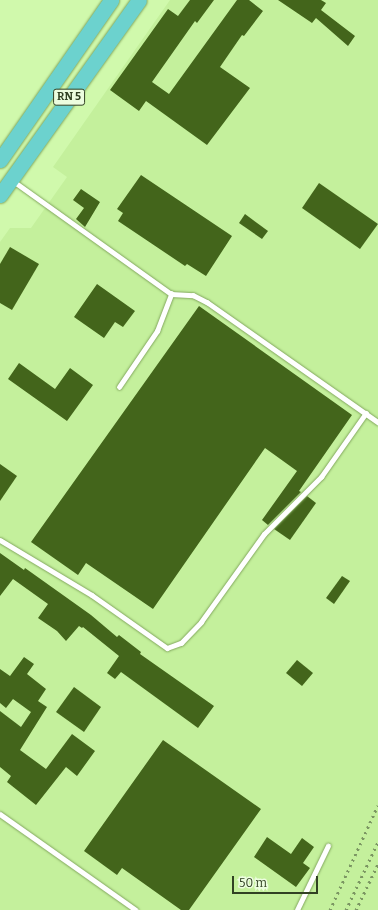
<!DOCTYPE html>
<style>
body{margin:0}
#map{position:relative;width:378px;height:910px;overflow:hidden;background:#d0f9ac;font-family:Bitter,serif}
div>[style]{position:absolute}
.built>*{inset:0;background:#c4f09c}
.building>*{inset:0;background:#43651b}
.roads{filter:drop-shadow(0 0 1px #83a85f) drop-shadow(0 0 1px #83a85f)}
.service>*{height:4.5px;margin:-2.25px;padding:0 2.25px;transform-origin:2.25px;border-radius:2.25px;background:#fff}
.trunk>*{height:15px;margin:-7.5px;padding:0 7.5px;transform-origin:7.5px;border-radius:7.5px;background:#6cd2ce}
.rail>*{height:3px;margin-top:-1.5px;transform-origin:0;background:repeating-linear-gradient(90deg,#7b9662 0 2px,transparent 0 6px)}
span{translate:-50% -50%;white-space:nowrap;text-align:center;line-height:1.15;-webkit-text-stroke:4px #ecfddf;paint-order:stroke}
.shield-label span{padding:1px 3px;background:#ecfddf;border:1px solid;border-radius:3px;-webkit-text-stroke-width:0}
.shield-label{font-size:11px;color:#314123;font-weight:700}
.scale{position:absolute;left:232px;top:876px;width:86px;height:18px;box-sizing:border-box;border:2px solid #314123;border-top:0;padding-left:5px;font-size:12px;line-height:14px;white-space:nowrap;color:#314123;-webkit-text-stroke:3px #ecfddf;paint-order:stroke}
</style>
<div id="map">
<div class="built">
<div style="clip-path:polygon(170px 0,378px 0,378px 910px,0 910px,0 242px,10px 228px,31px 228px,67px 177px,53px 167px)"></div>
</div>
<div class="building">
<div style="clip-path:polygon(190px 0,214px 0,197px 23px,195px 21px,152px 82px,169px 94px,237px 0,249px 0,263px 11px,244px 36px,242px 35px,220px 67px,250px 88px,207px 145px,146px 101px,139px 111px,110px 90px,168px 9px,178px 16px)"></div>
<div style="clip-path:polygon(278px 0,321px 0,326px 3px,321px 10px,355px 36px,348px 46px,316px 18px,312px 23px)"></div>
<div style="clip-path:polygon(141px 175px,232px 236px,206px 276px,187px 264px,185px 266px,118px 221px,123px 213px,117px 209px)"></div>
<div style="clip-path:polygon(319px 183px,378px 224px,360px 249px,302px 208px)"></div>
<div style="clip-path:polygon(81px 189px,100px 202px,85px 227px,76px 219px,84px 208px,73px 200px)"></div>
<div style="clip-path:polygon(245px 214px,268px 231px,262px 239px,239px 223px)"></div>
<div style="clip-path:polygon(10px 247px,39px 264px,12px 310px,0 303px,0 264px)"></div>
<div style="clip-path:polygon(97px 284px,135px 311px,123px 327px,115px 322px,104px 338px,74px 317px)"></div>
<div style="clip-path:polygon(199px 306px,352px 415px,299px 491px,301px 492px,268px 525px,262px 520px,297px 471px,265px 448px,153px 609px,86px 563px,78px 575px,31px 542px)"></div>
<div style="clip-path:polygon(19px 363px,55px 389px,70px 368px,93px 385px,67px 421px,8px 379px)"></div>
<div style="clip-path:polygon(0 464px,17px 476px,0 501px)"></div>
<div style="clip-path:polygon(307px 496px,316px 503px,290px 540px,274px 529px)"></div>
<div style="clip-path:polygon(0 553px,24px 570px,25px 568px,91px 615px,117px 637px,119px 635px,141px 652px,140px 654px,214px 706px,198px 728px,121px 672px,115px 679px,107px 673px,119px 656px,83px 627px,82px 628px,79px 626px,66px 641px,57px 631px,38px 618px,48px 604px,13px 579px,0 596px)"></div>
<div style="clip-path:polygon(342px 576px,350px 581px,334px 604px,326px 598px)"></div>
<div style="clip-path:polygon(24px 657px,34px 664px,27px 674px,46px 689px,38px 701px,47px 707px,20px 750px,46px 769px,72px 734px,95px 751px,77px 776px,66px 767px,36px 805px,7px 782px,11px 776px,0 767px,0 711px,21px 727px,31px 712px,13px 699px,6px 708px,0 703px,0 669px,10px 676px)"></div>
<div style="clip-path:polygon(297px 660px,313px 673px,302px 686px,286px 673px)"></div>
<div style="clip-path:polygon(74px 687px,101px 707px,84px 732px,56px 712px)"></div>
<div style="clip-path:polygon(163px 740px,261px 809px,189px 910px,181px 910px,122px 868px,117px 875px,84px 851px)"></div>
<div style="clip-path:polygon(267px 837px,291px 854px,302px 838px,314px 847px,303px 863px,310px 868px,296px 887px,254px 857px)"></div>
</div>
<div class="roads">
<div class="service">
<div style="left:12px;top:180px;width:196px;rotate:35.6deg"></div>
<div style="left:171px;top:294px;width:22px;rotate:3deg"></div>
<div style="left:193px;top:295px;width:16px;rotate:27deg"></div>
<div style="left:207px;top:302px;width:209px;rotate:35.1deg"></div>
<div style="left:119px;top:387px;width:68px;rotate:-55.8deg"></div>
<div style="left:157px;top:331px;width:40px;rotate:-69deg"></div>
<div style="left:0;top:540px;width:107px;rotate:30.9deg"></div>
<div style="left:92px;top:595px;width:92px;rotate:35.2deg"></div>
<div style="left:167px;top:648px;width:15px;rotate:-20deg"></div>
<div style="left:181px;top:643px;width:29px;rotate:-46deg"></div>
<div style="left:201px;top:622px;width:108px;rotate:-54.4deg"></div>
<div style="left:264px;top:534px;width:81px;rotate:-45deg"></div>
<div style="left:321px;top:477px;width:78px;rotate:-54.9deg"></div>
<div style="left:0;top:814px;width:166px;rotate:35.2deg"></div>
<div style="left:297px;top:910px;width:71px;rotate:-64.2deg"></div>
</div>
<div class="trunk">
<div style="left:0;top:160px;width:195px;rotate:-55.2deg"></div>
<div style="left:0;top:195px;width:239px;rotate:-54.5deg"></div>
</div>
</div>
<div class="rail">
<div style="left:330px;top:910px;width:115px;rotate:-65.4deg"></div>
<div style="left:346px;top:910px;width:75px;rotate:-64.8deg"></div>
<div style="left:356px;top:910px;width:51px;rotate:-64.4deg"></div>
</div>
<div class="shield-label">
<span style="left:69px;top:97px">RN 5</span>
</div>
<div class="scale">50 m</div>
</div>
